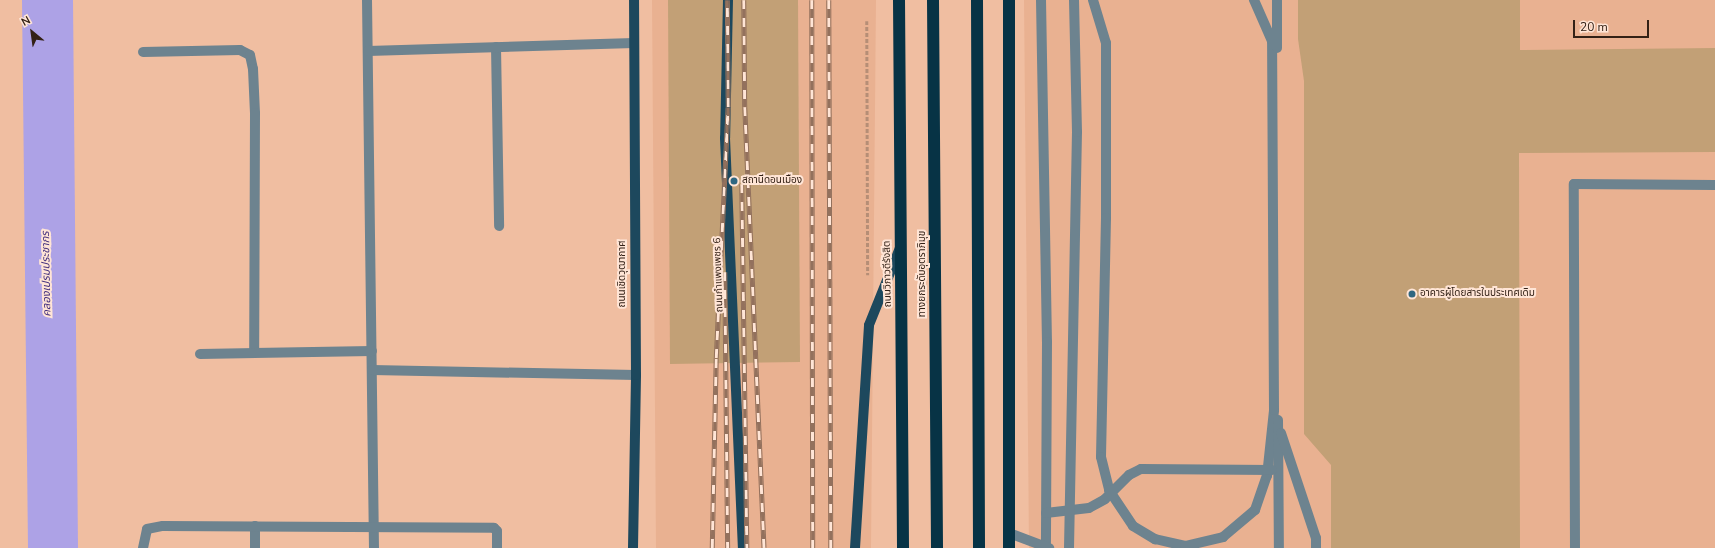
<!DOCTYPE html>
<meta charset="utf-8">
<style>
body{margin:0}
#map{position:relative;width:1715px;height:548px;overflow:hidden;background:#f0bea1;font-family:"Nunito Sans","Noto Sans Thai",sans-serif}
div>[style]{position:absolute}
.built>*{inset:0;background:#e9b191}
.water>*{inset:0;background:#ada2e6}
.building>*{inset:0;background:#c2a076}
.path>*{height:2.5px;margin-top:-1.25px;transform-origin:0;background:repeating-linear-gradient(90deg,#b68e76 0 4px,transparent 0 6px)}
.minor>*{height:10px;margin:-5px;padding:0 5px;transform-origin:5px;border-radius:5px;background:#6d838f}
.major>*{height:10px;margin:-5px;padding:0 5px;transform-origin:5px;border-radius:5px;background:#1d485d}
.highway>*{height:12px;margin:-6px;padding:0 6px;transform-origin:6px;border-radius:6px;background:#073345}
.rail>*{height:4.5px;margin-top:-2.25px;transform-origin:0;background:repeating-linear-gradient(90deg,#ffe5d6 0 9px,#93715d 0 18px);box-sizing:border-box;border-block:1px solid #93715d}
.dots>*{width:11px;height:11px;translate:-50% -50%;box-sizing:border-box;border:2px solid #ffe5d6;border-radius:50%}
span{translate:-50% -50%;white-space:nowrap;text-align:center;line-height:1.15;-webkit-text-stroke:4px #ffe5d6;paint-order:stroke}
.poi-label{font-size:10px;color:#332116}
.left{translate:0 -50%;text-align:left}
.street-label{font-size:10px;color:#332116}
.water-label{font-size:11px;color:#432f7d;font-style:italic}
.north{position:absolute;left:12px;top:12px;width:40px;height:40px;-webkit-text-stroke:3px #ffe5d6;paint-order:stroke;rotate:331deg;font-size:11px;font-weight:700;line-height:16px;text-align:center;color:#332116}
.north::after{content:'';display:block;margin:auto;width:14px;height:18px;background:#332116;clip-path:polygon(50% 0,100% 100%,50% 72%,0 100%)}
.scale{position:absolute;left:1573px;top:20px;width:76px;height:18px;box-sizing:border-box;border:2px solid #332116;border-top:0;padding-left:5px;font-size:12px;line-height:14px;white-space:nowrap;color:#332116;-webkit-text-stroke:3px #ffe5d6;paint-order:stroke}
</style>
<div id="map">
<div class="built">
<div style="clip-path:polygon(652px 0,876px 0,871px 548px,656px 548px)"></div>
<div style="clip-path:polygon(1024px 0,1715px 0,1715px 548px,1029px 548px)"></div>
</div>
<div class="water">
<div style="clip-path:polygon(22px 0,73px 0,78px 548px,28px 548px)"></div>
</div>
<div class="building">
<div style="clip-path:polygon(668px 0,798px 0,800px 362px,670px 364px)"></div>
<div style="clip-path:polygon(1298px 0,1520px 0,1520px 50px,1715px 48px,1715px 152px,1519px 153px,1520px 548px,1331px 548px,1331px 465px,1304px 434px,1304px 81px,1298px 39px)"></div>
</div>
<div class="path">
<div style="left:867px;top:21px;width:254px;rotate:89.8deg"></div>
</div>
<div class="minor">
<div style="left:367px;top:0;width:548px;rotate:89.27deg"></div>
<div style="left:1041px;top:0;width:342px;rotate:89deg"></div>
<div style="left:1047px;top:342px;width:206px;rotate:90.3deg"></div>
<div style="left:1093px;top:0;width:45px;rotate:73.2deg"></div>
<div style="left:1106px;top:43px;width:175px;rotate:90deg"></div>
<div style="left:1106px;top:218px;width:239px;rotate:91.2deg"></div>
<div style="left:1101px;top:457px;width:34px;rotate:76deg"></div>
<div style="left:1109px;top:490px;width:43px;rotate:56.3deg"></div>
<div style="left:1133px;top:526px;width:26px;rotate:31deg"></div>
<div style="left:1155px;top:539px;width:31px;rotate:13deg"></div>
<div style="left:1185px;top:546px;width:39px;rotate:-13deg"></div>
<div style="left:1223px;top:537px;width:42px;rotate:-40.2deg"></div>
<div style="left:1255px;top:510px;width:36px;rotate:-71deg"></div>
<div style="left:1267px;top:476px;width:66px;rotate:-83.9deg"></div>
<div style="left:1274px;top:410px;width:369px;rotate:-90.3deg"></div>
<div style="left:1272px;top:41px;width:45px;rotate:-113.7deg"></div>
<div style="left:496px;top:47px;width:179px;rotate:89deg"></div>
<div style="left:1277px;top:48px;width:48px;rotate:-90deg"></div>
<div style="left:368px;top:51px;width:266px;rotate:-1.7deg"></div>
<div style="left:143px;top:52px;width:97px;rotate:-1.2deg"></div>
<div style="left:240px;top:50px;width:11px;rotate:27deg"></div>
<div style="left:250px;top:55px;width:14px;rotate:78deg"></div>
<div style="left:253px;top:69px;width:44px;rotate:87.4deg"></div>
<div style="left:255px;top:113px;width:240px;rotate:90.2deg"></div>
<div style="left:200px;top:354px;width:172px;rotate:-1deg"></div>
<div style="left:372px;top:370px;width:264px;rotate:1.1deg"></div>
<div style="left:1278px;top:420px;width:128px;rotate:89.6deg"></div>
<div style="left:1281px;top:433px;width:111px;rotate:71.6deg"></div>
<div style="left:1316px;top:538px;width:10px;rotate:90deg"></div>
<div style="left:1046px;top:513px;width:43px;rotate:-6.6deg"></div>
<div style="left:1089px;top:508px;width:18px;rotate:-29deg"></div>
<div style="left:1105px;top:499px;width:34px;rotate:-45deg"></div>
<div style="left:1129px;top:475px;width:13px;rotate:-27deg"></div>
<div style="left:1141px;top:469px;width:131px;rotate:0.4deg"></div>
<div style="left:255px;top:526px;width:22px;rotate:90deg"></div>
<div style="left:1009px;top:533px;width:43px;rotate:20.6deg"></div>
<div style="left:143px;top:548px;width:19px;rotate:-78deg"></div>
<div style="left:147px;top:529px;width:16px;rotate:-11deg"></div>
<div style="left:163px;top:526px;width:331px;rotate:0.3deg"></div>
<div style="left:494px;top:528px;width:4px;rotate:45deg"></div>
<div style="left:497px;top:531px;width:17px;rotate:90deg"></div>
<div style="left:1069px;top:548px;width:416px;rotate:-88.9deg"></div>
<div style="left:1077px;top:132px;width:132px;rotate:-91.3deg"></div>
<div style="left:1575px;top:548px;width:364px;rotate:-90.2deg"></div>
<div style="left:1574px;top:184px;width:141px;rotate:0.4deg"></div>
</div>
<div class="major">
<div style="left:728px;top:0;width:138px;rotate:91.2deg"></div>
<div style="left:725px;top:138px;width:410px;rotate:87.5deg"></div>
<div style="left:633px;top:548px;width:173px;rotate:-89deg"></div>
<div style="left:636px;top:375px;width:375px;rotate:-90.3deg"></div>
<div style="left:855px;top:548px;width:223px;rotate:-86.4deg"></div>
<div style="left:869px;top:325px;width:83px;rotate:-68.1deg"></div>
</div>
<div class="highway">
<div style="left:899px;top:0;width:548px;rotate:89.58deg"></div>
<div style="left:933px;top:0;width:548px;rotate:89.58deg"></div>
<div style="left:977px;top:0;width:548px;rotate:89.79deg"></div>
<div style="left:1009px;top:0;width:548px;rotate:90deg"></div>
</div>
<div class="rail">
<div style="left:744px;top:0;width:107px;rotate:89.5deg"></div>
<div style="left:745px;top:107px;width:441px;rotate:87.5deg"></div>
<div style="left:812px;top:0;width:548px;rotate:89.9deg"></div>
<div style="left:829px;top:0;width:548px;rotate:89.79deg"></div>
<div style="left:742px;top:184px;width:364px;rotate:89.2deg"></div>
<div style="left:725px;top:272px;width:276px;rotate:89.4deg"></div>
<div style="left:712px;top:548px;width:190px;rotate:-88.8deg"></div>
<div style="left:716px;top:358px;width:251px;rotate:-87.3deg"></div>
<div style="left:728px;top:107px;width:107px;rotate:-90.5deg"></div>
</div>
<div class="dots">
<div style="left:734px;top:181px;background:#2f6781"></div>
<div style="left:1412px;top:294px;background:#2f6781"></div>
</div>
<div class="poi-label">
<span class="left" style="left:742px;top:181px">สถานีดอนเมือง</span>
<span class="left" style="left:1420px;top:294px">อาคารผู้โดยสารในประเทศเดิม</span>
</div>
<div class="street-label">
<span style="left:623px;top:274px;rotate:-90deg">ถนนเชิดวุฒากาศ</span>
<span style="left:888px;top:274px;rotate:-91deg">ถนนวิภาวดีรังสิต</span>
<span style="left:923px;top:274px;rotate:-90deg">ทางยกระดับอุตราภิมุข</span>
<span style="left:719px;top:275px;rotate:-92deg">ถนนกำแพงเพชร 6</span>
</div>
<div class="water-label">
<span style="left:47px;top:274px;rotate:-91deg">คลองเปรมประชากร</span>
</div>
<div class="north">N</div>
<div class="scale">20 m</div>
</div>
